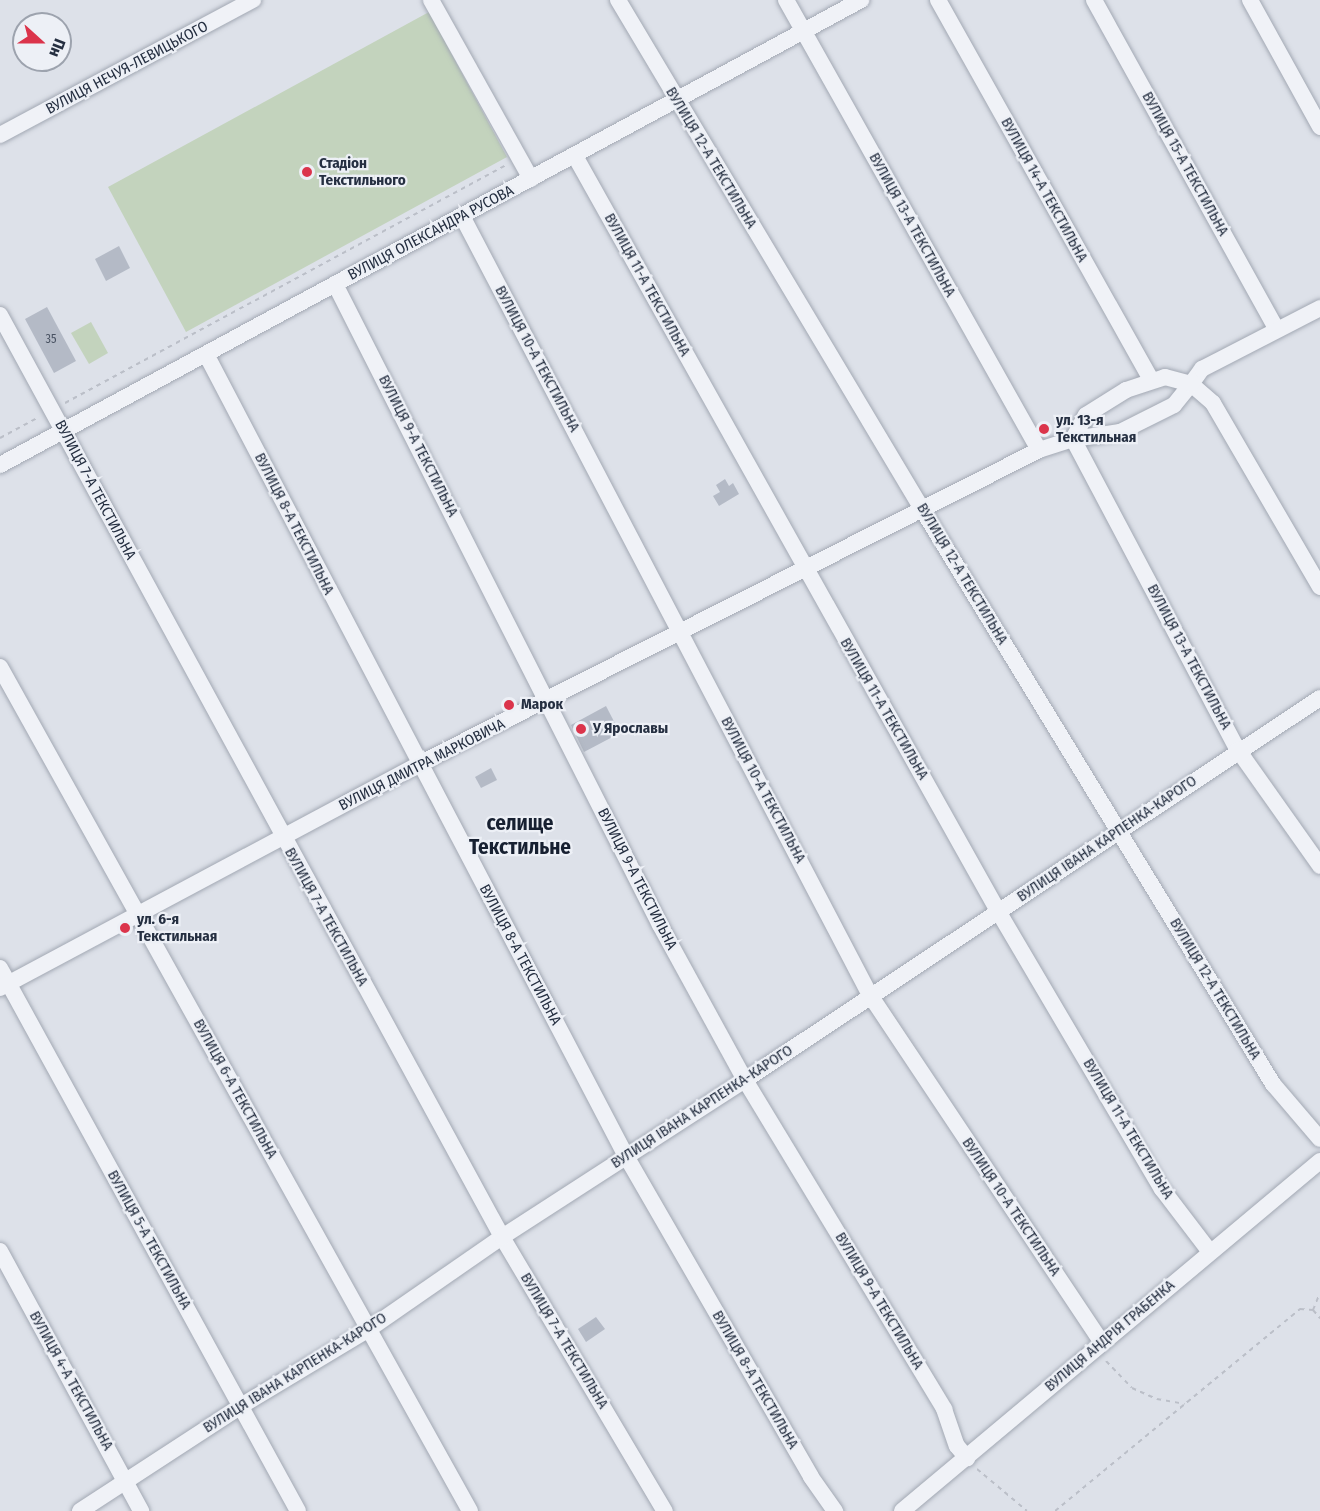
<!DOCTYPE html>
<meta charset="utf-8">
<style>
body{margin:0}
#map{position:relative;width:1320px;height:1511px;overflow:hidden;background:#dde1e9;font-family:"Fira Sans Condensed",sans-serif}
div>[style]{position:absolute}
.green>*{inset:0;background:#c3d3bd}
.building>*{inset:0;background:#b4bac6}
.path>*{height:2px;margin-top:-1px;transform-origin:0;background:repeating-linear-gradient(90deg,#bbbfc8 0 4.5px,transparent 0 9px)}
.roads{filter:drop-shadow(0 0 2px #a2a8b3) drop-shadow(0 0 2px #a2a8b3)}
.minor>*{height:16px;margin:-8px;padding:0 8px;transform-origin:8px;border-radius:8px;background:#f0f2f7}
.dots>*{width:16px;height:16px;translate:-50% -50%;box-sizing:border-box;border:3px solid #edf0f6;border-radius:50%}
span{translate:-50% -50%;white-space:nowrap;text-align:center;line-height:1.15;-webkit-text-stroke:4.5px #edf0f6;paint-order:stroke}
.number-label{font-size:12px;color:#495262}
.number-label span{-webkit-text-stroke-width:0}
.street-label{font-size:15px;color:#252f41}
.poi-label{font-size:15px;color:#252f41;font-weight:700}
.left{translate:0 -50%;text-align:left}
.district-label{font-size:21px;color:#172031;font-weight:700}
.north{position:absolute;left:12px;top:12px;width:60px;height:60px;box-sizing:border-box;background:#edf0f6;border:2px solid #9da3ae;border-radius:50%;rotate:111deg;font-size:16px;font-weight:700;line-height:24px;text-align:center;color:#252f41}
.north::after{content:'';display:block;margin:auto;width:21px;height:27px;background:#db344b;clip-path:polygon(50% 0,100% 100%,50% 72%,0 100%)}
</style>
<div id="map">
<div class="green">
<div style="clip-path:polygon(429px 12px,507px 157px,186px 332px,108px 187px)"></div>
<div style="clip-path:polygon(91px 322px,108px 353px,89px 364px,71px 333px)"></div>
</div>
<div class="building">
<div style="clip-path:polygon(119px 246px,130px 268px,106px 281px,95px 259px)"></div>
<div style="clip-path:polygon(47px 307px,76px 361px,54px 373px,25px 319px)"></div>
<div style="clip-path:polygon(725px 479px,729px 486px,733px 483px,739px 494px,719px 506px,713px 496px,720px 492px,716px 485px)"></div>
<div style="clip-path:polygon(606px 706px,620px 733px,584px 752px,571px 725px)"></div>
<div style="clip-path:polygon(491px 768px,497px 780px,481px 788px,475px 777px)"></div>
<div style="clip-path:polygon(596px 1317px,605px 1329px,586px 1342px,578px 1329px)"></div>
</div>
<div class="path">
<div style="left:65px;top:403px;width:501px;rotate:-28.35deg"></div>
<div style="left:0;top:438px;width:44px;rotate:-28.3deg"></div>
<div style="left:1313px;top:1310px;width:18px;rotate:-68deg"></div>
<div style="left:1106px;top:1361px;width:37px;rotate:46deg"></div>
<div style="left:1132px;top:1388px;width:27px;rotate:24deg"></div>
<div style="left:1157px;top:1399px;width:28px;rotate:10deg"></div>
<div style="left:977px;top:1469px;width:65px;rotate:40deg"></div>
<div style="left:1055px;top:1511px;width:318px;rotate:-39.5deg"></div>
<div style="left:1300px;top:1309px;width:13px;rotate:4deg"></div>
<div style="left:1313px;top:1310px;width:11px;rotate:49deg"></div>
</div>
<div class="roads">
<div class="minor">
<div style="left:431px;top:0;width:205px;rotate:60.8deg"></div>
<div style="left:618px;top:0;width:593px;rotate:59.15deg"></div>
<div style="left:922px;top:509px;width:674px;rotate:58.6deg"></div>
<div style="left:1273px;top:1084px;width:72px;rotate:49.5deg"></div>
<div style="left:786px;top:0;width:516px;rotate:60.65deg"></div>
<div style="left:938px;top:0;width:436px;rotate:60.7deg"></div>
<div style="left:1094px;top:0;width:375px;rotate:61deg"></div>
<div style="left:1250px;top:0;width:145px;rotate:61.1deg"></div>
<div style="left:0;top:135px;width:287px;rotate:-28.1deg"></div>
<div style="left:575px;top:156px;width:865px;rotate:60.74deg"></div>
<div style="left:998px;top:911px;width:323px;rotate:59.5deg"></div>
<div style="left:1162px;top:1189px;width:79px;rotate:52.7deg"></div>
<div style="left:462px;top:216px;width:879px;rotate:62.36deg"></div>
<div style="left:870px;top:995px;width:417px;rotate:56.3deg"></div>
<div style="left:335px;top:284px;width:719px;rotate:63.11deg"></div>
<div style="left:660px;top:925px;width:177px;rotate:61.3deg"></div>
<div style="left:745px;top:1080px;width:385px;rotate:58.8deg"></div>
<div style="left:944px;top:1409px;width:39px;rotate:71deg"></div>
<div style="left:957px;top:1446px;width:16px;rotate:50deg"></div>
<div style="left:0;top:315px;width:1050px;rotate:61.43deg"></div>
<div style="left:502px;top:1237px;width:319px;rotate:59.3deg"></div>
<div style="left:207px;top:356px;width:903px;rotate:62.36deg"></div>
<div style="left:626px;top:1156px;width:370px;rotate:60deg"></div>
<div style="left:811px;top:1477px;width:42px;rotate:54.8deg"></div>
<div style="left:0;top:465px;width:979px;rotate:-28.37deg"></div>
<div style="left:1320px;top:587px;width:213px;rotate:-120.2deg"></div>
<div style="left:1213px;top:403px;width:29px;rotate:-139deg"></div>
<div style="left:1191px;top:384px;width:27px;rotate:129deg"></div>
<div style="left:1174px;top:405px;width:60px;rotate:153.4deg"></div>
<div style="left:1120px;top:432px;width:48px;rotate:171.5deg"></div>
<div style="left:1073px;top:439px;width:352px;rotate:62.1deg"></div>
<div style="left:1238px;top:750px;width:142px;rotate:54.7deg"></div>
<div style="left:0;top:667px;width:966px;rotate:60.89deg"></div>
<div style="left:0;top:968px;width:619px;rotate:61.24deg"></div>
<div style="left:0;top:988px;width:475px;rotate:-28.1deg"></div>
<div style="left:419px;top:764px;width:695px;rotate:-26.86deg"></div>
<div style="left:1039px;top:450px;width:36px;rotate:-18deg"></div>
<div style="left:1073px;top:439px;width:27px;rotate:-62deg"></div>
<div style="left:1086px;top:415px;width:47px;rotate:-32deg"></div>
<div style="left:1126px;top:390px;width:41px;rotate:-18.4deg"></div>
<div style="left:1165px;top:377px;width:27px;rotate:15deg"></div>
<div style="left:1191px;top:384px;width:19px;rotate:-54deg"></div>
<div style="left:1202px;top:369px;width:133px;rotate:-27.3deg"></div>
<div style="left:0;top:1251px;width:296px;rotate:61.5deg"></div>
<div style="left:80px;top:1511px;width:192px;rotate:-33.1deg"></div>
<div style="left:241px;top:1406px;width:149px;rotate:-31deg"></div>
<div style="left:369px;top:1329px;width:162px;rotate:-34.7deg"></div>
<div style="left:502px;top:1237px;width:289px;rotate:-32.9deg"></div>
<div style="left:745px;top:1080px;width:690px;rotate:-33.6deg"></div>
<div style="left:902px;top:1511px;width:545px;rotate:-39.94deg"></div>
</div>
</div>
<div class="dots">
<div style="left:307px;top:172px;background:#db344b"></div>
<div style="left:1044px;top:429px;background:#db344b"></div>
<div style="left:509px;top:705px;background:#db344b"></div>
<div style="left:581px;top:729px;background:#db344b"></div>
<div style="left:125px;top:928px;background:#db344b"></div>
</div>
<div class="number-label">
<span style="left:51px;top:340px">35</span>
</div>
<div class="street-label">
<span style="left:127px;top:68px;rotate:-28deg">ВУЛИЦЯ НЕЧУЯ-ЛЕВИЦЬКОГО</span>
<span style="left:711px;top:158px;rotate:59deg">ВУЛИЦЯ 12-А ТЕКСТИЛЬНА</span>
<span style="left:1185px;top:164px;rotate:61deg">ВУЛИЦЯ 15-А ТЕКСТИЛЬНА</span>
<span style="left:1044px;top:190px;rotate:61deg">ВУЛИЦЯ 14-А ТЕКСТИЛЬНА</span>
<span style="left:912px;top:225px;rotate:61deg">ВУЛИЦЯ 13-А ТЕКСТИЛЬНА</span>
<span style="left:431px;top:233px;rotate:-28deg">ВУЛИЦЯ ОЛЕКСАНДРА РУСОВА</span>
<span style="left:647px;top:285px;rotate:61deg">ВУЛИЦЯ 11-А ТЕКСТИЛЬНА</span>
<span style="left:537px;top:359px;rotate:62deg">ВУЛИЦЯ 10-А ТЕКСТИЛЬНА</span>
<span style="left:418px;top:446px;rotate:63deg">ВУЛИЦЯ 9-А ТЕКСТИЛЬНА</span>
<span style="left:95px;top:490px;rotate:62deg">ВУЛИЦЯ 7-А ТЕКСТИЛЬНА</span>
<span style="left:294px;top:524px;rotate:63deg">ВУЛИЦЯ 8-А ТЕКСТИЛЬНА</span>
<span style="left:962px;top:574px;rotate:59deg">ВУЛИЦЯ 12-А ТЕКСТИЛЬНА</span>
<span style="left:1189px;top:657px;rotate:62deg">ВУЛИЦЯ 13-А ТЕКСТИЛЬНА</span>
<span style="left:884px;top:709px;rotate:60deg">ВУЛИЦЯ 11-А ТЕКСТИЛЬНА</span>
<span style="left:422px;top:765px;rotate:-27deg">ВУЛИЦЯ ДМИТРА МАРКОВИЧА</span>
<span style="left:763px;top:790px;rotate:62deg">ВУЛИЦЯ 10-А ТЕКСТИЛЬНА</span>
<span style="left:1107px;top:839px;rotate:-34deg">ВУЛИЦЯ ІВАНА КАРПЕНКА-КАРОГО</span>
<span style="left:637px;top:879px;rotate:63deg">ВУЛИЦЯ 9-А ТЕКСТИЛЬНА</span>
<span style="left:326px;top:917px;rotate:61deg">ВУЛИЦЯ 7-А ТЕКСТИЛЬНА</span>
<span style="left:520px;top:955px;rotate:62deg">ВУЛИЦЯ 8-А ТЕКСТИЛЬНА</span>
<span style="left:1215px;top:989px;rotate:59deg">ВУЛИЦЯ 12-А ТЕКСТИЛЬНА</span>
<span style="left:235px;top:1089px;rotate:61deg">ВУЛИЦЯ 6-А ТЕКСТИЛЬНА</span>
<span style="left:702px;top:1107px;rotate:-33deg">ВУЛИЦЯ ІВАНА КАРПЕНКА-КАРОГО</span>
<span style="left:1128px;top:1129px;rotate:59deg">ВУЛИЦЯ 11-А ТЕКСТИЛЬНА</span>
<span style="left:1011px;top:1207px;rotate:56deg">ВУЛИЦЯ 10-А ТЕКСТИЛЬНА</span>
<span style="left:149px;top:1240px;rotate:61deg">ВУЛИЦЯ 5-А ТЕКСТИЛЬНА</span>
<span style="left:879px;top:1301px;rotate:59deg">ВУЛИЦЯ 9-А ТЕКСТИЛЬНА</span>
<span style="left:1110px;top:1336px;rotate:-40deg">ВУЛИЦЯ АНДРІЯ ГРАБЕНКА</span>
<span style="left:564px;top:1341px;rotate:59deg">ВУЛИЦЯ 7-А ТЕКСТИЛЬНА</span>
<span style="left:295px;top:1373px;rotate:-32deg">ВУЛИЦЯ ІВАНА КАРПЕНКА-КАРОГО</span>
<span style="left:755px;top:1380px;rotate:60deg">ВУЛИЦЯ 8-А ТЕКСТИЛЬНА</span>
<span style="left:71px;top:1381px;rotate:61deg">ВУЛИЦЯ 4-А ТЕКСТИЛЬНА</span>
</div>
<div class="poi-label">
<span class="left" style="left:319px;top:172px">Стадіон<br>Текстильного</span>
<span class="left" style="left:1056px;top:429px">ул. 13-я<br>Текстильная</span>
<span class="left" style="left:521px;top:705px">Марок</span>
<span class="left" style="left:593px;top:729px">У Ярославы</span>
<span class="left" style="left:137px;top:928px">ул. 6-я<br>Текстильная</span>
</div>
<div class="district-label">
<span style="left:520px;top:835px">селище<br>Текстильне</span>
</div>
<div class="north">Пн</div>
</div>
